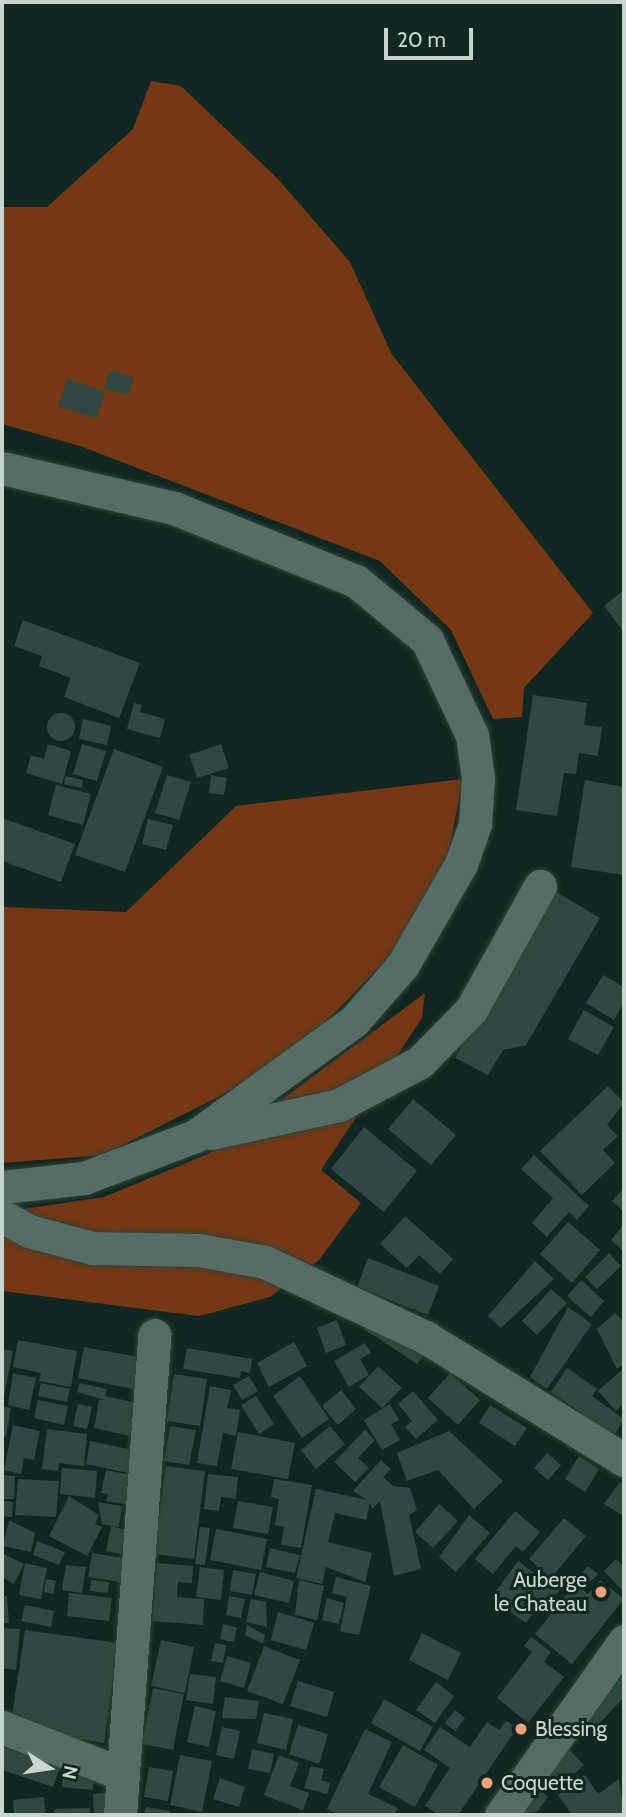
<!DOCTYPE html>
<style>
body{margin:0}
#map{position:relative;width:626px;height:1817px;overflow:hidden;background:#122721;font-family:Cabin,sans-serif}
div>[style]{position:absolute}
.forest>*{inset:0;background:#743914}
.building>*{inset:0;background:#324741}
.round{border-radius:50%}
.roads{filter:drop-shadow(0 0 2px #34423e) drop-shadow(0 0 2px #34423e)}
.minor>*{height:33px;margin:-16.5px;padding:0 16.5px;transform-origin:16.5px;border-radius:16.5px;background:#566d66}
.dots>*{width:19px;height:19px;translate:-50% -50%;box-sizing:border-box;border:4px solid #122721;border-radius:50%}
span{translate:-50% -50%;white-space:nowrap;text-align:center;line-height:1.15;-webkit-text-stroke:6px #122721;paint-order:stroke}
.poi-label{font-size:21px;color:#c9d5d1}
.right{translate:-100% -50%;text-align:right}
.left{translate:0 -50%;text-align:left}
.frame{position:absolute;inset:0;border:4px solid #c9d5d1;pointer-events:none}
.north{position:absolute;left:14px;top:1733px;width:70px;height:70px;-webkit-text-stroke:5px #122721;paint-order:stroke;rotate:102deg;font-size:19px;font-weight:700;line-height:28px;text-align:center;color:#c9d5d1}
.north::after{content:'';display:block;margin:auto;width:24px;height:32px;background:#c9d5d1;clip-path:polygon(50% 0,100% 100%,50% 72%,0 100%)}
.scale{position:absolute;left:384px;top:28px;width:89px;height:32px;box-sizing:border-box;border:4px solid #c9d5d1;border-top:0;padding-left:9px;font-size:21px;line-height:24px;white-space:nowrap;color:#c9d5d1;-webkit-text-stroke:5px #122721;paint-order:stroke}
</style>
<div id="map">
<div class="forest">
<div style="clip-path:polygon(151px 81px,181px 86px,277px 178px,350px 262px,391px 353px,593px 613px,524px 688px,522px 717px,493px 719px,451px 630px,380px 561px,80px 446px,2px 424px,2px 207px,47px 207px,133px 129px)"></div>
<div style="clip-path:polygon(463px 779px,447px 860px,389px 957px,316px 1032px,226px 1093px,103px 1155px,2px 1163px,2px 907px,126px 912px,236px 806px)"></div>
<div style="clip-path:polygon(425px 993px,422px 1018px,321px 1170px,361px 1203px,319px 1260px,270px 1297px,199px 1316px,2px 1291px,2px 1230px,24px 1209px,104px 1197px,210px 1153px)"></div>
</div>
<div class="building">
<div style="clip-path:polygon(110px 370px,134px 378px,128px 395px,104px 388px)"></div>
<div style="clip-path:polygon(67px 379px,105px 391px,97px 418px,58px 406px)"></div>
<div style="clip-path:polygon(624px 590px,624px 632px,604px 606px)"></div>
<div style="clip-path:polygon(23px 620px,140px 663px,119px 718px,64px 697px,71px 678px,39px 666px,42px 656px,14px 646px)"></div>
<div style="clip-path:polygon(533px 695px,587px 703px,584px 725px,602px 727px,598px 756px,579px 753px,576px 774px,564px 773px,557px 816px,516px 810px)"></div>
<div style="clip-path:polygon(134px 703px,142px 705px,140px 712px,165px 719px,160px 738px,127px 729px)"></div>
<div class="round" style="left:47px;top:713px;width:28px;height:28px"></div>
<div style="clip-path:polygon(83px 719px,111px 726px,107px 745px,79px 739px)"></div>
<div style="clip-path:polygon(48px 744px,71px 751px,62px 784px,26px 773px,31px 755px,44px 759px)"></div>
<div style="clip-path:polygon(82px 744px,106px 751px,97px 781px,73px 774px)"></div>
<div style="clip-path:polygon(221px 744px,229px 768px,197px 778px,189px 755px)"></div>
<div style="clip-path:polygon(114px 749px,163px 767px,125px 872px,75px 855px)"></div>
<div style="clip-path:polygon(167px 775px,191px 782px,179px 820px,155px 813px)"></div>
<div style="clip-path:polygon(211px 775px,227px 778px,224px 795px,209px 793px)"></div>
<div style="clip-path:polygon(66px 776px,83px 780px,82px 788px,64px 784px)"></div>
<div style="clip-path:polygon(585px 780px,624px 787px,624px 875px,571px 867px)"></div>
<div style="clip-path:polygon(56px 785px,91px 794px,83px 825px,48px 815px)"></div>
<div style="clip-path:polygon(2px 818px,75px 844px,61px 882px,2px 861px)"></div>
<div style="clip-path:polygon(148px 819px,173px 825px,166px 850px,142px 844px)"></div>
<div style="clip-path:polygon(553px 890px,600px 918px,526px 1045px,503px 1050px,488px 1075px,455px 1058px)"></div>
<div style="clip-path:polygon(603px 975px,624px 987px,624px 1002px,614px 1020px,586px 1003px)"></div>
<div style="clip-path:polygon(584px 1010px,614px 1027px,598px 1055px,568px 1039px)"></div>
<div style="clip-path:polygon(608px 1086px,624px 1103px,607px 1125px,618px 1136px,603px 1150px,615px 1163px,582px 1195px,540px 1151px)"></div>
<div style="clip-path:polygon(413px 1099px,456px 1135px,431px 1165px,388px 1129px)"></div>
<div style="clip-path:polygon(364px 1127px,417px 1171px,384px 1212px,331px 1169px)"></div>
<div style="clip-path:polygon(534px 1155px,589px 1206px,577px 1220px,569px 1212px,547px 1237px,532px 1223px,553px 1198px,521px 1169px)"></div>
<div style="clip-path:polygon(624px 1188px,624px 1212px,612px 1201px)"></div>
<div style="clip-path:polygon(405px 1216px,453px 1259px,440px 1274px,419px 1255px,407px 1268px,380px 1244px)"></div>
<div style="clip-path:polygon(568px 1222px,600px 1250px,572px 1283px,540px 1254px)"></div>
<div style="clip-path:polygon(624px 1224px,624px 1252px,611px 1240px)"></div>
<div style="clip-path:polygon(609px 1253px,621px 1266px,597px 1289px,585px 1277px)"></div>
<div style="clip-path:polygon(368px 1258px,439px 1286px,428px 1315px,357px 1287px)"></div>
<div style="clip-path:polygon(535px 1261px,554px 1279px,501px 1328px,488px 1316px)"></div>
<div style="clip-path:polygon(581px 1280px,604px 1301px,591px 1317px,567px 1296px)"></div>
<div style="clip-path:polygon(551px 1289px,567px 1303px,537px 1335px,522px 1321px)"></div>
<div style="clip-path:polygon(568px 1307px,592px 1324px,547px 1389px,530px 1377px)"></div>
<div style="clip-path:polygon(615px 1313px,624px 1322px,624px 1364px,617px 1369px,597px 1329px)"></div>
<div style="clip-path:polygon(373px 1316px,426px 1352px,417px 1364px,364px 1329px)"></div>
<div style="clip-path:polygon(337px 1320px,346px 1345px,326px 1353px,317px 1328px)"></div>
<div style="clip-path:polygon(18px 1340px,77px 1351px,71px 1387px,39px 1381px,41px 1373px,13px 1367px)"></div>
<div style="clip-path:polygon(294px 1342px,307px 1366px,269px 1387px,257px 1363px)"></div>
<div style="clip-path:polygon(365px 1343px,371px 1353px,360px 1359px,369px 1375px,349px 1387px,334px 1361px)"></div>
<div style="clip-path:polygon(84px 1347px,144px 1358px,138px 1390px,78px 1378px)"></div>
<div style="clip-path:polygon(187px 1348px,252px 1359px,250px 1373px,241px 1371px,240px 1378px,183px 1369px)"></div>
<div style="clip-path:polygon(2px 1349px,13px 1351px,3px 1401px,2px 1401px)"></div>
<div style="clip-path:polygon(378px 1366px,402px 1388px,382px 1408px,359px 1387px)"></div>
<div style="clip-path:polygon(567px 1368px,597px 1389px,592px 1396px,624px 1419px,614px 1436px,551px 1392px)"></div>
<div style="clip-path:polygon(624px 1368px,624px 1403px,616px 1411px,598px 1391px)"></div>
<div style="clip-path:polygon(13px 1373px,36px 1378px,29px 1410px,8px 1405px)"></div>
<div style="clip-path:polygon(450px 1373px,480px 1400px,458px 1425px,428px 1398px)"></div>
<div style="clip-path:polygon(174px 1374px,207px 1379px,200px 1426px,167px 1421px)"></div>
<div style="clip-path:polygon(249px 1376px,258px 1391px,242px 1400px,233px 1385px)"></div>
<div style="clip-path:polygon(300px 1376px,329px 1419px,302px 1438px,273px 1396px)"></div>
<div style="clip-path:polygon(41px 1383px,70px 1389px,67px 1402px,38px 1396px)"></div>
<div style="clip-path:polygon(80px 1383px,107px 1389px,105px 1396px,137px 1403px,130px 1436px,94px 1428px,99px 1400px,105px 1400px,77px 1392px)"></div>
<div style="clip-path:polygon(210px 1386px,231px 1390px,227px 1408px,240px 1410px,236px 1436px,223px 1433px,217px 1466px,197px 1463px)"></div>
<div style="clip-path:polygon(341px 1390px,356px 1409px,338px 1425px,322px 1406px)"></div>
<div style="clip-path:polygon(413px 1391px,438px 1420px,416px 1439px,405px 1427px,412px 1421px,398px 1404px)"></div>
<div style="clip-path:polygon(256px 1396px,274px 1424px,259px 1434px,241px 1405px)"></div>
<div style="clip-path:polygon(38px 1400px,68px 1406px,64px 1425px,34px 1418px)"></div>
<div style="clip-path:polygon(78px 1404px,92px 1407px,87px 1429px,73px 1426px)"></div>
<div style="clip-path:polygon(390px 1404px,399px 1420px,391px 1424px,400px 1440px,382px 1450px,364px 1420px)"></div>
<div style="clip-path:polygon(490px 1405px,527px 1428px,515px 1446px,479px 1423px)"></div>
<div style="clip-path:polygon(2px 1406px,11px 1408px,6px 1437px,2px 1436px)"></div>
<div style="clip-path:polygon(13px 1425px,40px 1431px,34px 1460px,24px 1458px,21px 1474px,4px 1470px)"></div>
<div style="clip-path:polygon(170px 1426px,196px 1430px,189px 1465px,164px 1461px)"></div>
<div style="clip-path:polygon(330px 1426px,345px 1444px,316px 1469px,301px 1450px)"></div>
<div style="clip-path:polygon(47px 1429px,87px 1434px,84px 1466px,59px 1463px,58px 1471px,42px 1469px)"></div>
<div style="clip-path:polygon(365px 1430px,375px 1440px,358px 1458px,369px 1468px,355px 1482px,334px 1462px)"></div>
<div style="clip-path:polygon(449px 1431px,503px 1481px,474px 1509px,438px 1470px,407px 1481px,397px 1453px)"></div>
<div style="clip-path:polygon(238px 1432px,295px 1443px,288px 1479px,231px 1469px)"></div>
<div style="clip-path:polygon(90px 1441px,138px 1451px,133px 1474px,86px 1464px)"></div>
<div style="clip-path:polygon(547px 1453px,561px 1465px,548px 1480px,534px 1468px)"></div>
<div style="clip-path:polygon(579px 1456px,599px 1469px,585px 1492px,565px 1479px)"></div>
<div style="clip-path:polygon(381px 1460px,391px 1469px,383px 1477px,393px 1486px,410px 1488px,417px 1510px,409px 1515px,421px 1569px,394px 1576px,380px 1501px,372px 1509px,370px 1503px,366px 1520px,335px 1513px,328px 1542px,372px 1553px,365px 1582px,326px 1567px,322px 1584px,296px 1578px,316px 1489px,367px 1500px,353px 1491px)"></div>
<div style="clip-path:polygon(166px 1466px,205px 1471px,194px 1559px,154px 1554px)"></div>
<div style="clip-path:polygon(62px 1468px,97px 1471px,95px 1498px,60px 1494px)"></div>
<div style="clip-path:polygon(106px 1470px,136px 1476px,130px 1505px,106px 1501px,108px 1494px,101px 1493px)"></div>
<div style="clip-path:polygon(208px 1474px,238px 1477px,236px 1499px,221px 1497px,219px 1511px,204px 1509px)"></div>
<div style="clip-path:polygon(2px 1475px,15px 1476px,14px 1499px,2px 1499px)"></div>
<div style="clip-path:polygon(18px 1479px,59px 1481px,56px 1517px,15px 1515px)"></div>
<div style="clip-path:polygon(274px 1479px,312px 1485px,301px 1548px,281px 1545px,284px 1527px,275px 1525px,279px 1499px,271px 1497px)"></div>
<div style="clip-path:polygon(620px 1482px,624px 1484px,624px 1516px,604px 1504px)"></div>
<div style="clip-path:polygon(69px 1496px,99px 1515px,95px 1524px,102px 1527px,87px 1556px,49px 1536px)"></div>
<div style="clip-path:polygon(2px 1501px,13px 1502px,12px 1517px,2px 1516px)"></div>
<div style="clip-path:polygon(238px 1501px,273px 1507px,268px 1534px,233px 1528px)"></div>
<div style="clip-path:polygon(98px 1502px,122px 1506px,119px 1527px,102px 1524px)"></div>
<div style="clip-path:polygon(439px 1504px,458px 1521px,433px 1548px,415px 1532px)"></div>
<div style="clip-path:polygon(515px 1511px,540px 1532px,523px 1552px,516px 1546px,493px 1574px,475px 1559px)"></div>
<div style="clip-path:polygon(469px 1515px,490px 1533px,456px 1572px,439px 1557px)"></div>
<div style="clip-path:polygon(564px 1518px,586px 1536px,551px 1578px,529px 1559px)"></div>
<div style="clip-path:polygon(9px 1520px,35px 1533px,31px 1552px,3px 1546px)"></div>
<div style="clip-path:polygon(111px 1526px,126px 1530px,121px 1554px,106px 1551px)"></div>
<div style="clip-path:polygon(200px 1527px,210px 1528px,205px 1565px,195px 1564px)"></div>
<div style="clip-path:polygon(216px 1529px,267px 1539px,261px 1570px,210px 1560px)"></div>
<div style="clip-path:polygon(37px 1541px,65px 1552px,59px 1565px,33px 1555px)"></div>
<div style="clip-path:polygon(270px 1548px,300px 1555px,295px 1573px,266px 1567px)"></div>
<div style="clip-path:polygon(2px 1553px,24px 1564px,14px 1584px,2px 1577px)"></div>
<div style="clip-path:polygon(92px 1553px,130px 1559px,126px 1583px,88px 1577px)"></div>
<div style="clip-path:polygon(616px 1559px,624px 1567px,624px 1592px,604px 1571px)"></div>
<div style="clip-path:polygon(518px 1561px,559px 1591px,550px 1602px,544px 1598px,526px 1623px,491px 1598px)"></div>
<div style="clip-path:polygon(25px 1563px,47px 1568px,41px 1599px,19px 1595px)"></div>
<div style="clip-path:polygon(157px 1563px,193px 1566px,192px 1583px,178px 1582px,177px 1597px,204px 1599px,203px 1625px,152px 1621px)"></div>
<div style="clip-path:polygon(66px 1565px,86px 1567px,82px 1593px,62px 1590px)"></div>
<div style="clip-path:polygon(588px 1566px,598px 1574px,590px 1582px,581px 1574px)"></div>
<div style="clip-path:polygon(200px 1567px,224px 1570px,221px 1600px,196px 1597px)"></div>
<div style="clip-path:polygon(233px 1570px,256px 1574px,252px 1595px,230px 1591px)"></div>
<div style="clip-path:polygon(260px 1572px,294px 1581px,289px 1603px,254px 1595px)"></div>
<div style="clip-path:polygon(336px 1577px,371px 1586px,359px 1635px,340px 1631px,347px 1597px,332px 1593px)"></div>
<div style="clip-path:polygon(46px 1579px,56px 1581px,53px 1594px,44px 1592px)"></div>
<div style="clip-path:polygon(91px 1580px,109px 1582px,108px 1593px,90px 1591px)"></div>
<div style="clip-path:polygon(299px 1580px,324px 1586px,317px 1620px,295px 1615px)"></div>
<div style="clip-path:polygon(600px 1580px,624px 1599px,572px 1664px,535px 1634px,575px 1584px,588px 1594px)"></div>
<div style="clip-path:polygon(69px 1593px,112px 1598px,109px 1621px,67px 1616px)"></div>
<div style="clip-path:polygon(2px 1596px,7px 1596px,9px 1623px,2px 1623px)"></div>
<div style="clip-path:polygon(229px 1596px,245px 1599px,241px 1618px,226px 1615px)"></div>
<div style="clip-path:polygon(327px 1598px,344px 1603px,339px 1624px,322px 1620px)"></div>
<div style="clip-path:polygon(251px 1599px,266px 1602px,267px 1627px,246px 1622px)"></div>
<div style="clip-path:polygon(25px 1605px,54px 1611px,51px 1627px,21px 1621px)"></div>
<div style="clip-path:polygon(278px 1612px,314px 1623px,306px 1650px,271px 1640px)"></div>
<div style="clip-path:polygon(223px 1624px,237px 1628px,234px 1642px,220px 1639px)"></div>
<div style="clip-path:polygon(247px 1625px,265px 1635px,263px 1644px,245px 1635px)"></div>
<div style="clip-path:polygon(2px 1628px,20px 1629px,16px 1670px,2px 1668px)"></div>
<div style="clip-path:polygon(25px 1630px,118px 1643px,104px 1743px,44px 1734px,11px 1722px)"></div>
<div style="clip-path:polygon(422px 1633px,461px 1653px,448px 1680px,409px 1660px)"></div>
<div style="clip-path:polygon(531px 1637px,551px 1652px,544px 1662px,564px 1677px,528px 1723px,497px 1698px,532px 1652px,524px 1646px)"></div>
<div style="clip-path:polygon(161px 1640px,194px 1647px,185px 1693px,151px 1686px)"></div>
<div style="clip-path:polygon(215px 1643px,226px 1645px,223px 1663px,211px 1661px)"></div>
<div style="clip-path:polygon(264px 1646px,300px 1660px,283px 1704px,247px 1691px)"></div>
<div style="clip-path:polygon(227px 1656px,251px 1663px,244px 1688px,220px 1681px)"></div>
<div style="clip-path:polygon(190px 1674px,216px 1677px,213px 1704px,186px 1700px)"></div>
<div style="clip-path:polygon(623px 1675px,624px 1697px,584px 1740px,575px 1732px)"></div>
<div style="clip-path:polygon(298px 1681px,334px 1692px,327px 1717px,290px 1706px)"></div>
<div style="clip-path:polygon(436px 1682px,454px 1696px,435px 1723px,416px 1710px)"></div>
<div style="clip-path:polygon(153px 1688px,184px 1694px,173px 1750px,142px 1744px)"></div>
<div style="clip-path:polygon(225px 1697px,259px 1701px,256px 1719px,222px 1718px)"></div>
<div style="clip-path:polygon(384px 1699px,433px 1727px,420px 1751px,371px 1723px)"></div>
<div style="clip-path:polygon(195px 1706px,216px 1711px,209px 1747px,187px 1742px)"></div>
<div style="clip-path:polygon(455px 1710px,465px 1718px,455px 1731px,445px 1723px)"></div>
<div style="clip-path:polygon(264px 1713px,293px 1719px,286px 1750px,257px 1743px)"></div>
<div style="clip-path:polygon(506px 1721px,517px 1728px,458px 1815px,439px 1815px,425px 1806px,450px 1768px,424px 1750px,440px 1727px,470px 1747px,487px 1722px,499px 1730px)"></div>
<div style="clip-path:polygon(298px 1725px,328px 1734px,319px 1764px,289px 1754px)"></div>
<div style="clip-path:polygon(222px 1727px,240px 1731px,234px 1759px,216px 1755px)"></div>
<div style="clip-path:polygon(365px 1729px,392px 1742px,368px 1794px,398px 1808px,394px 1815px,340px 1815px,327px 1809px)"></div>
<div style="clip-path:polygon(2px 1740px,62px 1760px,53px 1787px,2px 1770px)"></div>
<div style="clip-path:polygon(564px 1744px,584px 1765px,552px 1793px,545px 1788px,542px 1792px,548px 1797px,537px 1812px,511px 1815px)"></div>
<div style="clip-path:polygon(403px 1745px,438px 1765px,415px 1807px,379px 1787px)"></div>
<div style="clip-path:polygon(252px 1749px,274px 1754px,270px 1773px,248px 1769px)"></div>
<div style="clip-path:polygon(180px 1755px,212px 1761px,202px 1812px,170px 1805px)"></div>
<div style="clip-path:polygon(279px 1755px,299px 1763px,290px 1786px,309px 1793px,303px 1810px,264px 1795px)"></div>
<div style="clip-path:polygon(311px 1766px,324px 1769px,321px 1780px,330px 1783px,327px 1794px,304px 1788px)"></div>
<div style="clip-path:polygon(149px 1767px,173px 1771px,168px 1801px,144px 1797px)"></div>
<div style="clip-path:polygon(63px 1769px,94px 1771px,93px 1790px,62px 1787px)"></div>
<div style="clip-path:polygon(585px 1775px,598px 1794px,619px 1779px,624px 1813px,572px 1815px,558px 1795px)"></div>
<div style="clip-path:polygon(220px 1778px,245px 1787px,239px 1807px,213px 1799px)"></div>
<div style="clip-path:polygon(109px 1793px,110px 1815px,94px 1815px,93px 1794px)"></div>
<div style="clip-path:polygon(44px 1797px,46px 1815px,14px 1815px,13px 1800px)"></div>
<div style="clip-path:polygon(146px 1807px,170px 1811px,169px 1815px,144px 1815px)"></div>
<div style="clip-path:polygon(90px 1808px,91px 1815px,55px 1815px,54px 1809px)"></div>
</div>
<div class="roads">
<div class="minor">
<div style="left:2px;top:468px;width:177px;rotate:13.1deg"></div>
<div style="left:174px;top:508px;width:196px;rotate:21.9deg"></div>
<div style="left:356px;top:581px;width:92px;rotate:39.7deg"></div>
<div style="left:427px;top:640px;width:105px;rotate:64.7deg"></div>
<div style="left:472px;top:735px;width:43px;rotate:82.1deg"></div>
<div style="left:478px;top:778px;width:46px;rotate:93.7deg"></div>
<div style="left:475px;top:824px;width:42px;rotate:109.3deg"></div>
<div style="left:461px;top:864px;width:118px;rotate:120deg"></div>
<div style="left:402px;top:966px;width:73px;rotate:131.1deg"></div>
<div style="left:354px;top:1021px;width:196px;rotate:144.1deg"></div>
<div style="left:195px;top:1136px;width:119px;rotate:159.3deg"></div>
<div style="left:84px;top:1178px;width:82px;rotate:173.7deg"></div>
<div style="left:211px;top:1133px;width:131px;rotate:-12.3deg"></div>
<div style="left:339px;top:1105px;width:92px;rotate:-28deg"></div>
<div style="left:420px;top:1062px;width:73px;rotate:-45.6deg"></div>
<div style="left:471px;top:1010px;width:142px;rotate:-60.9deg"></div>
<div style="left:2px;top:1216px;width:31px;rotate:29deg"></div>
<div style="left:29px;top:1231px;width:65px;rotate:15.1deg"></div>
<div style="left:92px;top:1248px;width:107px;rotate:1.1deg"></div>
<div style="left:199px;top:1250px;width:67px;rotate:10.3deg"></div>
<div style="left:265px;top:1262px;width:177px;rotate:25.1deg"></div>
<div style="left:425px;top:1337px;width:234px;rotate:31.7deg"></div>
<div style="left:2px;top:1727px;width:127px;rotate:21.3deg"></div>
<div style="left:120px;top:1815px;width:481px;rotate:-85.9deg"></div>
<div style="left:501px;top:1815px;width:213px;rotate:-54.7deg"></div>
</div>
</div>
<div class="dots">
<div style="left:601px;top:1592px;background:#f0a278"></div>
<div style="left:521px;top:1729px;background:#f0a278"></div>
<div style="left:487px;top:1783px;background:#f0a278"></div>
</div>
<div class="poi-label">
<span class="right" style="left:587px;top:1592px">Auberge<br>le Chateau</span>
<span class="left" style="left:535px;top:1729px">Blessing</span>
<span class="left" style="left:501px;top:1783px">Coquette</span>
</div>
<div class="frame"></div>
<div class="north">N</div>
<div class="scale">20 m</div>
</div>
